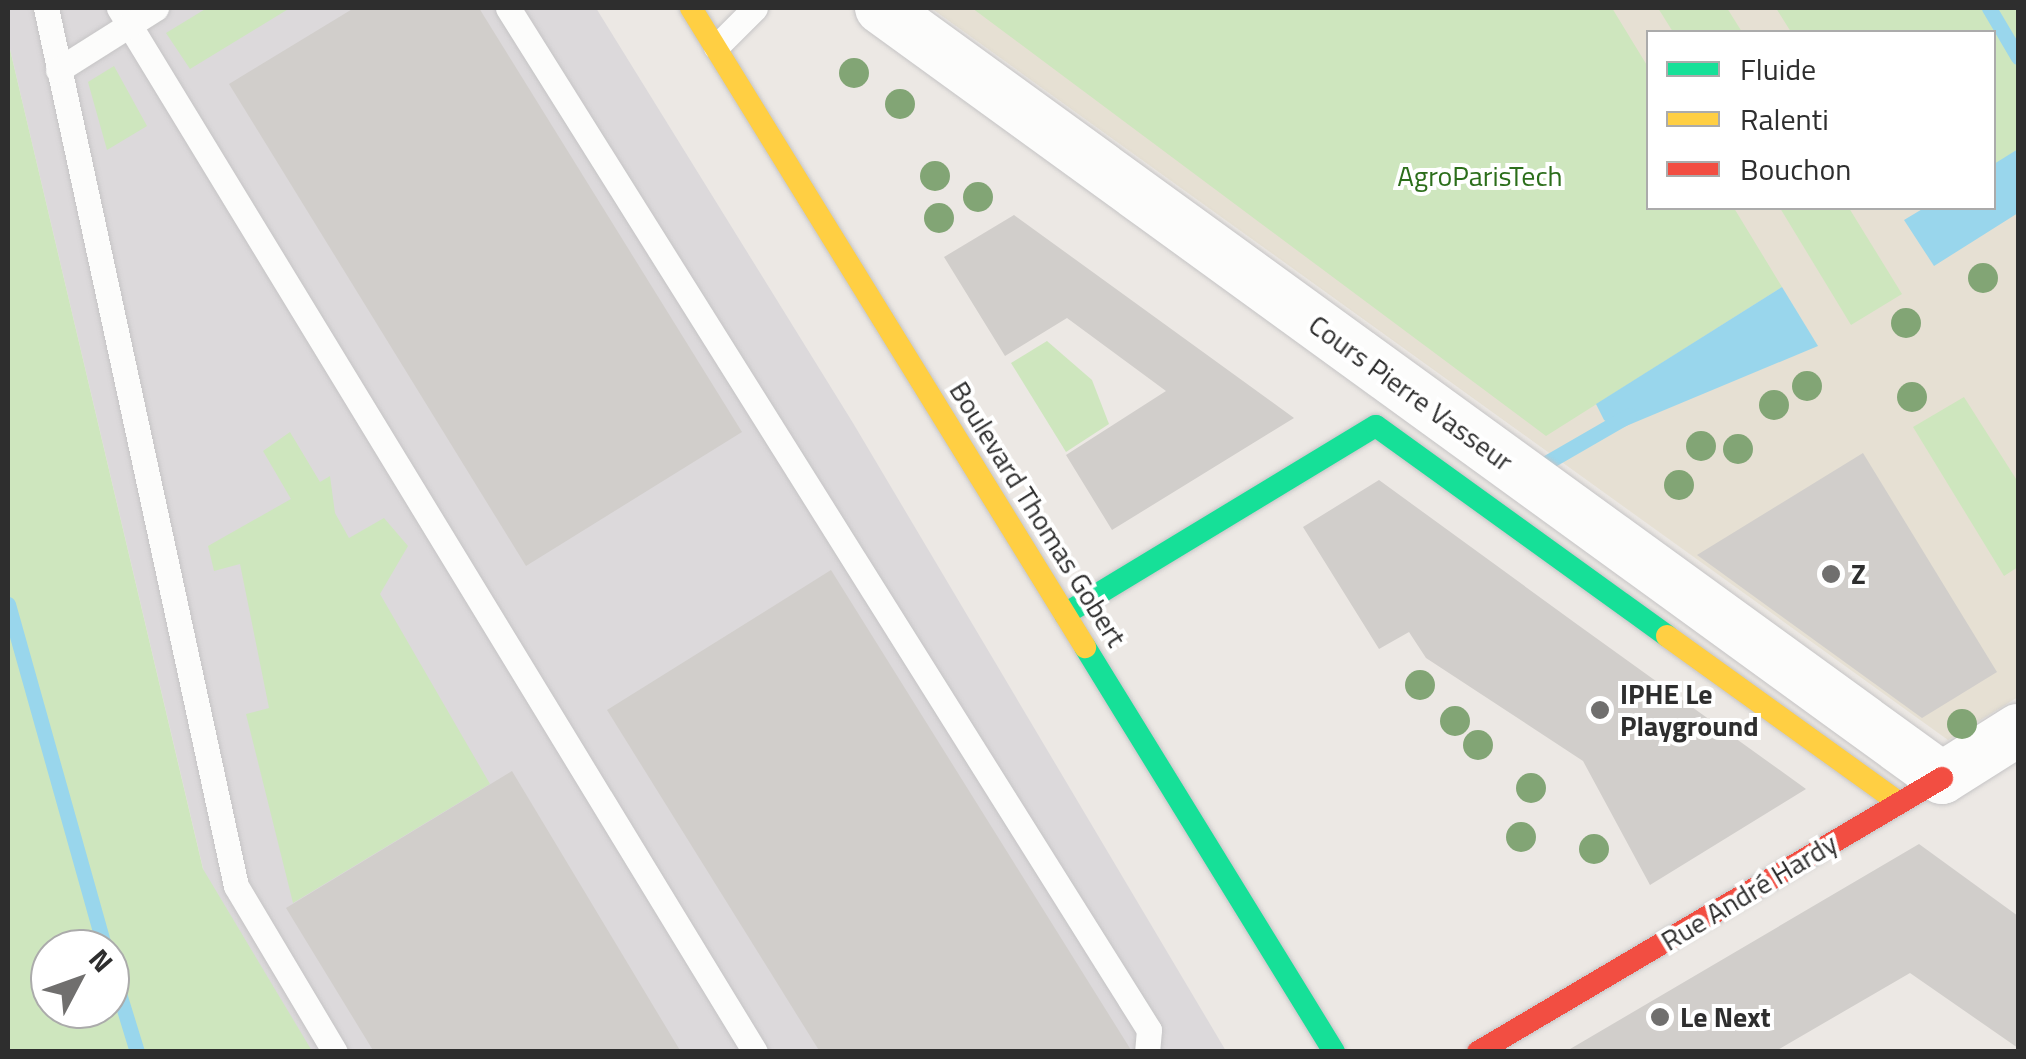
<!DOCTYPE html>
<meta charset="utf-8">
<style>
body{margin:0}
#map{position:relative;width:2026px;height:1059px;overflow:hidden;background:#ece8e4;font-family:"Titillium Web",sans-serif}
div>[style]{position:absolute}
.industrial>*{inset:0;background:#dcd9db}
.education>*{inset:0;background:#e6e0d3}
.green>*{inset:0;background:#cee6be}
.water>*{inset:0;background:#99d6ec}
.stream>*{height:15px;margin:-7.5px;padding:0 7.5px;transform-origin:7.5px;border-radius:7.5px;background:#99d6ec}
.building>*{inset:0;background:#d1cecb}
.roads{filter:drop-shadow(0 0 2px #c5c4c5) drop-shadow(0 0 2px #c5c4c5)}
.lane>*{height:25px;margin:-12.5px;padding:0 12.5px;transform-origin:12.5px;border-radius:12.5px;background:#fcfcfb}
.street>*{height:52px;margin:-26px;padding:0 26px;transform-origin:26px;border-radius:26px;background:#fcfcfb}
.fast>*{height:22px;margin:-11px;padding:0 11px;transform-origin:11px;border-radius:11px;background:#16e098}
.slow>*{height:22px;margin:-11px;padding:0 11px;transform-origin:11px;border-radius:11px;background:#ffcf43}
.jam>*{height:22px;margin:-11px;padding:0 11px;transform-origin:11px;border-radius:11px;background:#f24e42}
.trees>*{width:30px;height:30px;margin:-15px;border-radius:50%;background:#82a575}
.dots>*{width:28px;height:28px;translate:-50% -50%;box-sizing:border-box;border:5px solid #fff;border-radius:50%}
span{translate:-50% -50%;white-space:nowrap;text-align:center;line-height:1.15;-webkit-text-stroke:8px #fff;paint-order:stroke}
.park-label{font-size:28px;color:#2c6e1b}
.street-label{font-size:28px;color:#2e2e2e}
.poi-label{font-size:28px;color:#2e2e2e;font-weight:700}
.left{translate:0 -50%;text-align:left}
.frame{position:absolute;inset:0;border:10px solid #2e2e2e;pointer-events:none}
.legend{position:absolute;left:1646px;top:30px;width:350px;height:180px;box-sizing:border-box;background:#fff;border:2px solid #ababab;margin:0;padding:12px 18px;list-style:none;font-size:30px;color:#2e2e2e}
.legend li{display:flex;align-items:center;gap:20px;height:50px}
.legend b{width:50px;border:2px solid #ababab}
.north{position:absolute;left:30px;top:929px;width:100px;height:100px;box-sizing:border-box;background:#fff;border:2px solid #ababab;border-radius:50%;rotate:49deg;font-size:28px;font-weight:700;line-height:40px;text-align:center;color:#2e2e2e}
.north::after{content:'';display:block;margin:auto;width:35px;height:45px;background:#706f6e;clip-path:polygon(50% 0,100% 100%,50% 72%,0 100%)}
</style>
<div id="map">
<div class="industrial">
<div style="clip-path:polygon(8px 8px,596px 8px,853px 423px,1226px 1051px,246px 1051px,8px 41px)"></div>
</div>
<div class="education">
<div style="clip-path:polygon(evenodd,931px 8px,2018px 8px,2018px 697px,1948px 740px,931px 8px,1648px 32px,1994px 32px,1994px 208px,1648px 208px,1648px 32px)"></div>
</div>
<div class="green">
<div style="clip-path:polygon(207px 8px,290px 8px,190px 69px,166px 33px)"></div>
<div style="clip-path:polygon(972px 8px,1612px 8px,1648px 67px,1648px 208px,1734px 208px,1782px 287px,1546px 436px)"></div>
<div style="clip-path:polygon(1658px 8px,1727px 8px,1742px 32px,1673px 32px)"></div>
<div style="clip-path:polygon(1776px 8px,2018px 8px,2018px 149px,1994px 165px,1994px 32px,1791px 32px)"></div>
<div style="clip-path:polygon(evenodd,8px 41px,203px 869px,312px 1051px,8px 1051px,8px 41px,50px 949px,110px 949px,110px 1009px,50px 1009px,50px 949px)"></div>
<div style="clip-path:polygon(114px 66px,147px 126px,107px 150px,88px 82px)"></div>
<div style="clip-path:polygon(1780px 208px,1849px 208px,1902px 294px,1851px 325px)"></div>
<div style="clip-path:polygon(1047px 341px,1092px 380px,1109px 424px,1066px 452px,1011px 363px)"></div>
<div style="clip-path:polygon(1964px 397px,2018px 482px,2018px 567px,2004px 576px,1913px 427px)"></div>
<div style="clip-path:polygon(290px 432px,320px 482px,330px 476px,335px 513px,349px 538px,384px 518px,408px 546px,380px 594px,490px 784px,293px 903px,246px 714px,269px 708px,240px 564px,214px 571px,208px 546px,291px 499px,263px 451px)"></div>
</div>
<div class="water">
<div style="clip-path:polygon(2018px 149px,2018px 213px,1934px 266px,1904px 220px,1924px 208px,1994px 208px,1994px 164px)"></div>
<div style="clip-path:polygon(1782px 287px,1818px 346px,1619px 429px,1604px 420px,1596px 404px)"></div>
</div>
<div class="stream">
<div style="left:1989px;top:8px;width:57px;rotate:59.4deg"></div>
<div style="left:1532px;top:471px;width:112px;rotate:-30deg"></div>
<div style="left:8px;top:604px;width:358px;rotate:74.3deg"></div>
<div style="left:110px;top:964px;width:92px;rotate:72.9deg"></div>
</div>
<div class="building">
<div style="clip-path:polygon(354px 8px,479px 8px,742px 432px,526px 566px,229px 84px)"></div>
<div style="clip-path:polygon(1014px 215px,1294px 418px,1112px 530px,1066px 455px,1166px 391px,1067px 318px,1005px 356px,944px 257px)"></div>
<div style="clip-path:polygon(1863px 453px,1997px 672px,1922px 718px,1697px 555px)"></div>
<div style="clip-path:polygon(1379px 480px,1578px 625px,1806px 789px,1650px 885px,1583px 761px,1426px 658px,1409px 632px,1379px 649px,1303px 527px)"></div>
<div style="clip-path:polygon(831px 570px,1131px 1050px,1131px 1052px,820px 1052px,607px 710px)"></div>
<div style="clip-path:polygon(512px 771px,681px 1052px,374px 1052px,286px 908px)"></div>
<div style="clip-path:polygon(1919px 844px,2018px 916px,2018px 1048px,1910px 973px,1774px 1052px,1565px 1052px)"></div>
</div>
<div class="roads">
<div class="lane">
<div style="left:46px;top:8px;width:898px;rotate:77.79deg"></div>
<div style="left:236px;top:886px;width:193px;rotate:59.2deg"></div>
<div style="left:119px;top:8px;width:1222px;rotate:58.65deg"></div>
<div style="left:508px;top:8px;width:1206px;rotate:57.9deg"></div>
<div style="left:1149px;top:1030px;width:22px;rotate:95deg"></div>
<div style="left:716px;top:47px;width:55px;rotate:-45deg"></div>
<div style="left:58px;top:70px;width:116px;rotate:-32.3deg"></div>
</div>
<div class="street">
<div style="left:881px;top:8px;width:1311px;rotate:35.97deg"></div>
<div style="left:1942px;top:778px;width:90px;rotate:-32.3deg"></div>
</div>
<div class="fast">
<div style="left:1065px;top:614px;width:363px;rotate:-31.2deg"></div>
<div style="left:1376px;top:426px;width:359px;rotate:35.8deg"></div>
<div style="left:1085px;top:647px;width:475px;rotate:58.4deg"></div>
</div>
<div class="slow">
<div style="left:691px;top:8px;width:751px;rotate:58.34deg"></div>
<div style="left:1667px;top:636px;width:286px;rotate:35.7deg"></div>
</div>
<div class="jam">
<div style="left:1478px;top:1052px;width:539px;rotate:-30.56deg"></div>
</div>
</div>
<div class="trees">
<div style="left:854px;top:73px"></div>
<div style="left:900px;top:104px"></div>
<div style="left:935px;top:176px"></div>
<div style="left:978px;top:197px"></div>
<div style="left:939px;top:218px"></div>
<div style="left:1983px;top:278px"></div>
<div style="left:1906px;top:323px"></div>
<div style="left:1807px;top:386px"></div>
<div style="left:1912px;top:397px"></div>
<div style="left:1774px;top:405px"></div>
<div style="left:1701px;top:446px"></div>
<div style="left:1738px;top:449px"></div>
<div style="left:1679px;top:485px"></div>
<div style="left:1420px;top:685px"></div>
<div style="left:1455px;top:721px"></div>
<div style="left:1962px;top:724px"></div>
<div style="left:1478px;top:745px"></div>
<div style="left:1531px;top:788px"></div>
<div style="left:1521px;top:837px"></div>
<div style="left:1594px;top:849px"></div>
</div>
<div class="dots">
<div style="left:1831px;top:574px;background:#706f6e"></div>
<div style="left:1600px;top:710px;background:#706f6e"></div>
<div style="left:1660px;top:1017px;background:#706f6e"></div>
</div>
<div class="park-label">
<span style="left:1480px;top:176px">AgroParisTech</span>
</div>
<div class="street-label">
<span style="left:1411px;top:393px;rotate:36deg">Cours Pierre Vasseur</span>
<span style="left:1038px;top:514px;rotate:58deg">Boulevard Thomas Gobert</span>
<span style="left:1749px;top:892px;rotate:-31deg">Rue André Hardy</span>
</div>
<div class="poi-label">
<span class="left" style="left:1851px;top:574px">Z</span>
<span class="left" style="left:1620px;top:710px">IPHE Le<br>Playground</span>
<span class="left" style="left:1680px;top:1017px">Le Next</span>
</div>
<div class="frame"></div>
<ul class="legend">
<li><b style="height:12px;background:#16e098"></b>Fluide</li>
<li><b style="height:12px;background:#ffcf43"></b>Ralenti</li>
<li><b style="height:12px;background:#f24e42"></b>Bouchon</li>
</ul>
<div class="north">N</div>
</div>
